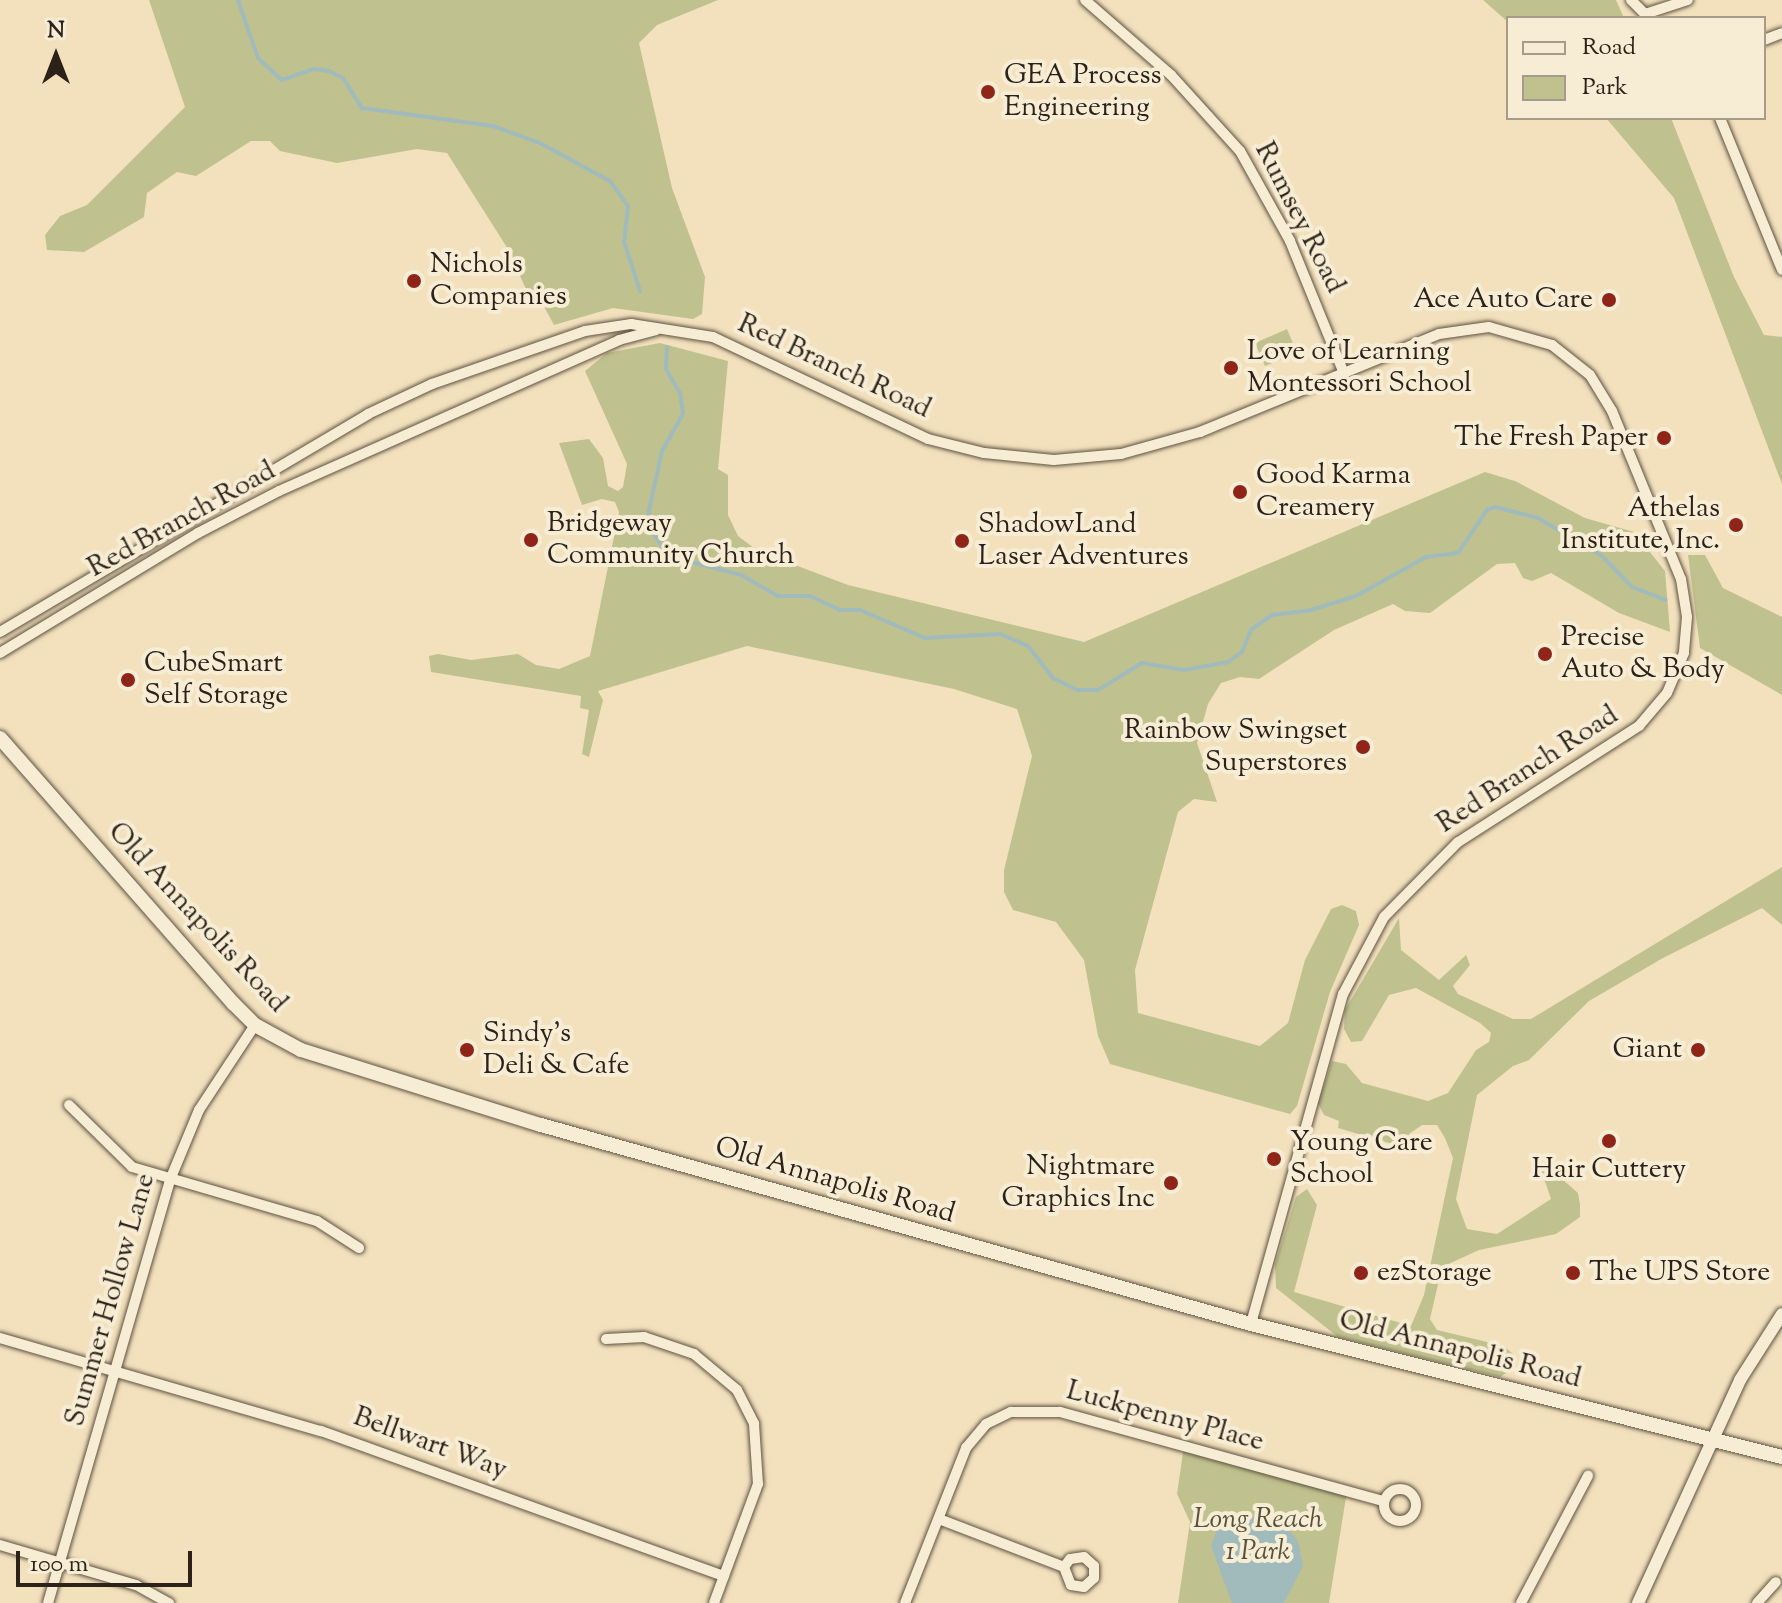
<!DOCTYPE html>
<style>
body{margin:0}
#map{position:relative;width:1782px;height:1603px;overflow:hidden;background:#f3e1bd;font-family:"Sorts Mill Goudy",serif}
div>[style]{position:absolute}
.green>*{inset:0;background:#bfc28e}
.water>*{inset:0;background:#a1babc}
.stream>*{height:4px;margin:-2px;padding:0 2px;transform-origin:2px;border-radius:2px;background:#a1babc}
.roads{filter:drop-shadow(0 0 2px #5e5242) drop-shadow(0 0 2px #5e5242)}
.minor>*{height:10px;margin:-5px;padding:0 5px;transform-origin:5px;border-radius:5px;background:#f7ecd4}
.minor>.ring{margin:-5px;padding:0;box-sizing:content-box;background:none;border:10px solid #f7ecd4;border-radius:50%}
.tertiary>*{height:12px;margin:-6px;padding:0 6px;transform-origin:6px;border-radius:6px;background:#f7ecd4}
.secondary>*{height:14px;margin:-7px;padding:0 7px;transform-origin:7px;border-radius:7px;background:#f7ecd4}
.dots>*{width:22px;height:22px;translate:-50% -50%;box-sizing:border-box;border:4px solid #f7ecd4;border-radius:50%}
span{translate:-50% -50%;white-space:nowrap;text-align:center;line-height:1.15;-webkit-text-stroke:8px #f7ecd4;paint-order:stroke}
.poi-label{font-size:28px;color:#2c2219}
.left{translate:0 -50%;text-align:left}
.right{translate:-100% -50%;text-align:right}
.street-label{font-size:28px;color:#2c2219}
.park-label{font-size:28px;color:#58523c;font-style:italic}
.legend{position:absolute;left:1506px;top:16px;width:260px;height:104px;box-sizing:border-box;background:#f7ecd4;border:2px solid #a69b89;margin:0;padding:10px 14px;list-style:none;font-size:24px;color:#2c2219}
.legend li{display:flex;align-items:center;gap:16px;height:40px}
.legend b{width:40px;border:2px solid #a69b89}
.north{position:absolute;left:16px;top:16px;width:80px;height:80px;-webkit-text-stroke:6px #f7ecd4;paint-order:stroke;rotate:0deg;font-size:22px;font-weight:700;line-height:32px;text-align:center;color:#2c2219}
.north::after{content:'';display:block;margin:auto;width:28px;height:36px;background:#2c2219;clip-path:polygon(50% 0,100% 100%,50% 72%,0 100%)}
.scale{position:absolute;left:16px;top:1551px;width:176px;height:36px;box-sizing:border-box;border:4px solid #2c2219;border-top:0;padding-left:10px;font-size:24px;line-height:28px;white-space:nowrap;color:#2c2219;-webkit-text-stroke:6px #f7ecd4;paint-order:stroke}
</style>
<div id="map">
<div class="green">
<div style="clip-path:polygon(149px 0,718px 0,657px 25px,639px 43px,672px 188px,705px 277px,702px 314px,693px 319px,613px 308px,554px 325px,540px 299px,525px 287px,508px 249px,447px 153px,417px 149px,337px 163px,280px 151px,270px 141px,251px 141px,196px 176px,177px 172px,147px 193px,144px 217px,84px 252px,47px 250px,45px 235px,60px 216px,87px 205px,185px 107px)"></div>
<div style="clip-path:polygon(1483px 0,1616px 0,1624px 18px,1508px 22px)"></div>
<div style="clip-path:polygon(1606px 118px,1671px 118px,1734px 277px,1764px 335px,1782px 337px,1782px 484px,1674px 198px)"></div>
<div style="clip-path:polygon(1287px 329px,1297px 353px,1265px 366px,1255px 343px)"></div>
<div style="clip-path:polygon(660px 343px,728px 361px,718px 469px,728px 475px,728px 515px,738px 536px,758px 551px,848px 585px,1084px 642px,1485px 472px,1515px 481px,1585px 518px,1634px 532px,1665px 571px,1670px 632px,1619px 613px,1551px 573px,1532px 581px,1523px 578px,1515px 563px,1497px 564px,1430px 613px,1405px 611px,1393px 604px,1334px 630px,1259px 679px,1240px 677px,1221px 683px,1208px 704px,1197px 743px,1217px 802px,1194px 799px,1178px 812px,1135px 970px,1138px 1013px,1260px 1046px,1288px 1023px,1305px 960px,1331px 909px,1342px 905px,1356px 911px,1359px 925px,1330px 992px,1297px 1106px,1290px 1114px,1110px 1064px,1098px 1036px,1084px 960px,1056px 922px,1013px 910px,1004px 892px,1004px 870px,1032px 756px,1017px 709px,954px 689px,747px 646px,598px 691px,603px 700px,589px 757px,582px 754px,589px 710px,580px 708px,581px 696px,431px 672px,429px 656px,438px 654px,471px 660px,518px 654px,536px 665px,559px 669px,590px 656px,619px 512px,615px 502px,602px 499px,582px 505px,559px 443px,589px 439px,603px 458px,608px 486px,618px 491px,623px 487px,627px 464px,585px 371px,607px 353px)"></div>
<div style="clip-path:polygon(1688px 555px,1705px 555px,1723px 588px,1782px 617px,1782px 695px,1700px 648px)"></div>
<div style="clip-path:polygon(1782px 867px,1782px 925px,1762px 908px,1663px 958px,1589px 1001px,1529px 1060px,1513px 1066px,1477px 1095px,1456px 1199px,1467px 1229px,1497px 1234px,1551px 1199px,1541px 1170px,1544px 1163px,1578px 1193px,1580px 1205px,1580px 1217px,1556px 1234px,1479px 1250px,1442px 1267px,1430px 1319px,1437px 1330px,1504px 1346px,1514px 1355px,1516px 1367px,1500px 1377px,1338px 1337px,1276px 1288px,1275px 1264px,1296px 1197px,1307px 1189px,1317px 1205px,1294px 1292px,1411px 1326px,1424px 1295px,1453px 1158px,1445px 1138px,1437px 1125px,1422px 1125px,1409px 1134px,1406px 1143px,1389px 1143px,1338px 1128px,1339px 1121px,1324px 1115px,1318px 1103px,1332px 1061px,1346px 1064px,1362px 1083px,1428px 1101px,1448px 1093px,1476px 1050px,1489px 1042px,1491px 1033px,1480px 1023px,1416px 988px,1389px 995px,1362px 1041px,1351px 1042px,1344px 1029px,1345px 1010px,1399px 918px,1401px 950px,1439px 980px,1466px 955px,1470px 965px,1453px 986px,1458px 994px,1513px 1019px,1531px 1019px)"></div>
<div style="clip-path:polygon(1184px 1446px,1347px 1491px,1329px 1603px,1178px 1603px,1190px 1522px,1177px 1494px)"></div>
</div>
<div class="water">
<div style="clip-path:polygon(1245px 1515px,1281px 1521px,1298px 1541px,1303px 1566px,1284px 1603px,1232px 1603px,1211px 1546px,1219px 1525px)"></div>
</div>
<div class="stream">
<div style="left:238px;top:0;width:61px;rotate:71deg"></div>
<div style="left:258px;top:58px;width:33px;rotate:43deg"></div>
<div style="left:282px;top:80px;width:34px;rotate:-19deg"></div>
<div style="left:314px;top:69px;width:15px;rotate:8deg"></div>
<div style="left:329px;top:71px;width:16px;rotate:27deg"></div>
<div style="left:343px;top:78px;width:36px;rotate:58deg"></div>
<div style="left:362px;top:108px;width:132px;rotate:7.8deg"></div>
<div style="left:493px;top:126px;width:50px;rotate:19.9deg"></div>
<div style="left:540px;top:143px;width:80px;rotate:28.5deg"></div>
<div style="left:610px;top:181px;width:31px;rotate:54deg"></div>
<div style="left:628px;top:206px;width:36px;rotate:96deg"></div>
<div style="left:624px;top:242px;width:52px;rotate:71.9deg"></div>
<div style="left:667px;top:347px;width:22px;rotate:93deg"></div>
<div style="left:666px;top:369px;width:28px;rotate:60deg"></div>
<div style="left:680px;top:393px;width:21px;rotate:82deg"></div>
<div style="left:683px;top:414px;width:43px;rotate:119.6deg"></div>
<div style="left:662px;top:451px;width:60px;rotate:102.4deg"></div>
<div style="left:649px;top:510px;width:18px;rotate:87deg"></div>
<div style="left:650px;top:528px;width:33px;rotate:57deg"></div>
<div style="left:668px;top:556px;width:75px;rotate:14.6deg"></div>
<div style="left:741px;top:575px;width:43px;rotate:29.6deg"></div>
<div style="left:778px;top:596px;width:32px"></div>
<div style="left:810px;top:596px;width:33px;rotate:25deg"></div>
<div style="left:840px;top:610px;width:20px"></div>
<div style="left:860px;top:610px;width:71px;rotate:23.3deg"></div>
<div style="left:925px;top:638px;width:75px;rotate:-3.1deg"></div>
<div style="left:1000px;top:634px;width:30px;rotate:23deg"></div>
<div style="left:1028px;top:646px;width:41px;rotate:52deg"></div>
<div style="left:1053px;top:678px;width:28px;rotate:26deg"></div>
<div style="left:1078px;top:690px;width:20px"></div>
<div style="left:1098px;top:690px;width:52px;rotate:-31.5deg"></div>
<div style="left:1142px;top:663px;width:43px;rotate:9.5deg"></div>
<div style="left:1184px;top:670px;width:45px;rotate:-10.3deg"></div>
<div style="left:1228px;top:662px;width:17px;rotate:-36deg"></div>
<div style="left:1242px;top:652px;width:24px;rotate:-68deg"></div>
<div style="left:1251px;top:630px;width:26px;rotate:-36deg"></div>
<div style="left:1272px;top:615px;width:39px;rotate:-7deg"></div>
<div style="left:1311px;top:610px;width:47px;rotate:-17.3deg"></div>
<div style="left:1356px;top:596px;width:80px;rotate:-29.1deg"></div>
<div style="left:1426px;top:557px;width:32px;rotate:-7deg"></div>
<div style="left:1458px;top:553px;width:52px;rotate:-56deg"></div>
<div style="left:1487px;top:510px;width:9px;rotate:-21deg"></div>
<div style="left:1495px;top:507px;width:44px;rotate:14.3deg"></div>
<div style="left:1538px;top:518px;width:74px;rotate:30.7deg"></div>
<div style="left:1602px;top:556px;width:43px;rotate:45.9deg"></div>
<div style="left:1632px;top:587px;width:36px;rotate:21deg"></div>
</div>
<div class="roads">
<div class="minor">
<div style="left:1085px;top:0;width:114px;rotate:41.1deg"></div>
<div style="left:1171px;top:75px;width:103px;rotate:47.8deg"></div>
<div style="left:1240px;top:151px;width:103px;rotate:60.9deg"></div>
<div style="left:1290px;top:241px;width:143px;rotate:67.8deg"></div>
<div style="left:1631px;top:0;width:20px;rotate:45deg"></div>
<div style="left:1645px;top:14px;width:45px;rotate:-18deg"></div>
<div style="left:1764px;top:40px;width:19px;rotate:-21deg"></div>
<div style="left:1720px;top:118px;width:164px;rotate:67.8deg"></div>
<div style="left:0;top:632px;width:428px;rotate:-30.6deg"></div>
<div style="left:368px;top:414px;width:71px;rotate:-25.1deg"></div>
<div style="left:432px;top:384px;width:162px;rotate:-19.1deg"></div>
<div style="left:585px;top:331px;width:47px;rotate:-8.7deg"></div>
<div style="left:631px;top:324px;width:83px;rotate:9deg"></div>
<div style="left:713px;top:337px;width:238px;rotate:25.4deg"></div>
<div style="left:928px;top:439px;width:58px;rotate:14deg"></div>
<div style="left:984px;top:453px;width:70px;rotate:5.7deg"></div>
<div style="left:1054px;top:460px;width:67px;rotate:-5.1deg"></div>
<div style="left:1121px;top:454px;width:82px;rotate:-15.6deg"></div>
<div style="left:1200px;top:432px;width:258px;rotate:-22.3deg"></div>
<div style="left:1439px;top:334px;width:50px;rotate:-8deg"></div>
<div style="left:1489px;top:327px;width:66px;rotate:15.9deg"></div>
<div style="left:1552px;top:345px;width:48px;rotate:38.3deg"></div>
<div style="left:1590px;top:375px;width:42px;rotate:58.6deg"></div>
<div style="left:1612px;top:411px;width:182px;rotate:67.7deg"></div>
<div style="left:1681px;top:579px;width:38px;rotate:81deg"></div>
<div style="left:1687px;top:617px;width:36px;rotate:95deg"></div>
<div style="left:1684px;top:653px;width:43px;rotate:113deg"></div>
<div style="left:1667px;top:693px;width:43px;rotate:130.3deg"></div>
<div style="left:1639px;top:726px;width:215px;rotate:147.3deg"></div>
<div style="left:1458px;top:842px;width:105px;rotate:134.6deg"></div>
<div style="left:1384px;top:917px;width:87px;rotate:118deg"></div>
<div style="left:1343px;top:994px;width:343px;rotate:105.6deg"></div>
<div style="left:0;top:653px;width:232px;rotate:-31.2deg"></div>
<div style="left:198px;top:533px;width:91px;rotate:-27.4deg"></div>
<div style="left:279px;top:491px;width:372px;rotate:-23.9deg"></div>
<div style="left:619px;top:340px;width:38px;rotate:-15deg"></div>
<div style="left:69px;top:1105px;width:88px;rotate:44.5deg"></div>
<div style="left:132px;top:1167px;width:193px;rotate:16.3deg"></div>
<div style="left:317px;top:1221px;width:50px;rotate:32.7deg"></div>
<div style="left:0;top:1338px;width:334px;rotate:16.2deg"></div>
<div style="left:321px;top:1431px;width:428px;rotate:19.8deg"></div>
<div style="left:606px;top:1339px;width:38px;rotate:-3deg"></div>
<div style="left:644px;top:1337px;width:53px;rotate:18.8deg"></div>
<div style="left:694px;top:1354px;width:56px;rotate:39.9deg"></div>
<div style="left:737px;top:1390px;width:38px;rotate:63deg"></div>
<div style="left:754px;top:1424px;width:60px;rotate:86.2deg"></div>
<div style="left:758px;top:1484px;width:127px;rotate:110.3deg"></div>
<div class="ring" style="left:1384px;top:1489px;width:22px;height:22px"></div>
<div style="left:939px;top:1519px;width:134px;rotate:21deg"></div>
<div style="left:1064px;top:1567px;width:19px;rotate:69deg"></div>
<div style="left:1071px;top:1585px;width:13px;rotate:9deg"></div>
<div style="left:1084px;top:1587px;width:13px;rotate:-42deg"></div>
<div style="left:1094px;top:1578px;width:12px;rotate:-90deg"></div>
<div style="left:1094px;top:1566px;width:13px;rotate:-138deg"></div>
<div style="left:1084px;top:1557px;width:14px;rotate:172deg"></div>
<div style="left:1070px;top:1559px;width:10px;rotate:127deg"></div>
<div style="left:0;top:1545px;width:142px;rotate:16.4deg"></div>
<div style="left:136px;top:1585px;width:38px;rotate:29deg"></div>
<div style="left:48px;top:1603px;width:440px;rotate:-73.9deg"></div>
<div style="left:170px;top:1180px;width:76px;rotate:-67.5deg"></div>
<div style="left:199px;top:1110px;width:102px;rotate:-56.6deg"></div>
<div style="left:905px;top:1603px;width:167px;rotate:-68.5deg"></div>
<div style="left:966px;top:1448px;width:31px;rotate:-50deg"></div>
<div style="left:986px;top:1424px;width:28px;rotate:-26deg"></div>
<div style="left:1011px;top:1412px;width:49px"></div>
<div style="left:1060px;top:1412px;width:336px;rotate:15.4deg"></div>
<div style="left:1521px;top:1603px;width:144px;rotate:-62.2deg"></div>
<div style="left:1757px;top:1603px;width:28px;rotate:-48deg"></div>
</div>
<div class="tertiary">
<div style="left:1638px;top:1603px;width:245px;rotate:-65.4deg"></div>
<div style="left:1740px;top:1380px;width:78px;rotate:-57.5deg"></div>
</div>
<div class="secondary">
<div style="left:0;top:738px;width:353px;rotate:48.7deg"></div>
<div style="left:233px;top:1003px;width:31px;rotate:45deg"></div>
<div style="left:255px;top:1025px;width:52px;rotate:28.5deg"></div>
<div style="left:301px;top:1050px;width:251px;rotate:17.4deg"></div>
<div style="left:541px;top:1125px;width:737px;rotate:15.66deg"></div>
<div style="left:1251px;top:1324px;width:547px;rotate:14.06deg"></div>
</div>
</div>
<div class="dots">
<div style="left:988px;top:92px;background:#8f2418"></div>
<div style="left:414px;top:281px;background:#8f2418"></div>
<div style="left:1609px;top:300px;background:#8f2418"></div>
<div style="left:1231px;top:368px;background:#8f2418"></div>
<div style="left:1664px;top:438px;background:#8f2418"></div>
<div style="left:1240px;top:492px;background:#8f2418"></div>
<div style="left:1736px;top:525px;background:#8f2418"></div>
<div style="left:531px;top:540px;background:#8f2418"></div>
<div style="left:962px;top:541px;background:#8f2418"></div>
<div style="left:1545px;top:654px;background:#8f2418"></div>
<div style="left:128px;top:680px;background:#8f2418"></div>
<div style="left:1363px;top:747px;background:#8f2418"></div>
<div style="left:467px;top:1050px;background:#8f2418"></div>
<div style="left:1698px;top:1050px;background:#8f2418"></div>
<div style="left:1609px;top:1141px;background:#8f2418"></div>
<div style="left:1274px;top:1159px;background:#8f2418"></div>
<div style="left:1171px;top:1183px;background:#8f2418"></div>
<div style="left:1361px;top:1273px;background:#8f2418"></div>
<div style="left:1573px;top:1273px;background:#8f2418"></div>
</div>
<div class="poi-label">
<span class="left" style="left:1004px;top:92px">GEA Process<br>Engineering</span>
<span class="left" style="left:430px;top:281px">Nichols<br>Companies</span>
<span class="right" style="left:1593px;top:300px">Ace Auto Care</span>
<span class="left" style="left:1247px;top:368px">Love of Learning<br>Montessori School</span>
<span class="right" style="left:1648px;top:438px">The Fresh Paper</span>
<span class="left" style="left:1256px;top:492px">Good Karma<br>Creamery</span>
<span class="right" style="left:1720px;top:525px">Athelas<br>Institute, Inc.</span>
<span class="left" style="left:547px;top:540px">Bridgeway<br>Community Church</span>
<span class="left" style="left:978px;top:541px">ShadowLand<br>Laser Adventures</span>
<span class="left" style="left:1561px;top:654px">Precise<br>Auto &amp; Body</span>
<span class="left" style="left:144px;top:680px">CubeSmart<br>Self Storage</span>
<span class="right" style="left:1347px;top:747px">Rainbow Swingset<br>Superstores</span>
<span class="left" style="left:483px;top:1050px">Sindy's<br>Deli &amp; Cafe</span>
<span class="right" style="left:1682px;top:1050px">Giant</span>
<span class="left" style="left:1290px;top:1159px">Young Care<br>School</span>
<span class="right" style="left:1155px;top:1183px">Nightmare<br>Graphics Inc</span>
<span style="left:1609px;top:1170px">Hair Cuttery</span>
<span class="left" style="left:1377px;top:1273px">ezStorage</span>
<span class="left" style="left:1589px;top:1273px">The UPS Store</span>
</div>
<div class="street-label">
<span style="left:1299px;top:218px;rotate:63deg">Rumsey Road</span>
<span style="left:834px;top:367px;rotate:25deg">Red Branch Road</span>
<span style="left:182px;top:520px;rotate:-29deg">Red Branch Road</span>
<span style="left:1528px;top:770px;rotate:-33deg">Red Branch Road</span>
<span style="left:197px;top:918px;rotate:47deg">Old Annapolis Road</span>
<span style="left:835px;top:1181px;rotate:16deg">Old Annapolis Road</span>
<span style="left:111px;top:1300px;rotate:-74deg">Summer Hollow Lane</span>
<span style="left:1460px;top:1350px;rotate:14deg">Old Annapolis Road</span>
<span style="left:1165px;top:1417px;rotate:15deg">Luckpenny Place</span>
<span style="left:430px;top:1444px;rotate:20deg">Bellwart Way</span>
</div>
<div class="park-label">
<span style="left:1258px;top:1536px">Long Reach<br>1 Park</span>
</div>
<ul class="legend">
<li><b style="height:10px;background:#f7ecd4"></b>Road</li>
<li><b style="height:22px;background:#bfc28e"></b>Park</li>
</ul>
<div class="north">N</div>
<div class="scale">100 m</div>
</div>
